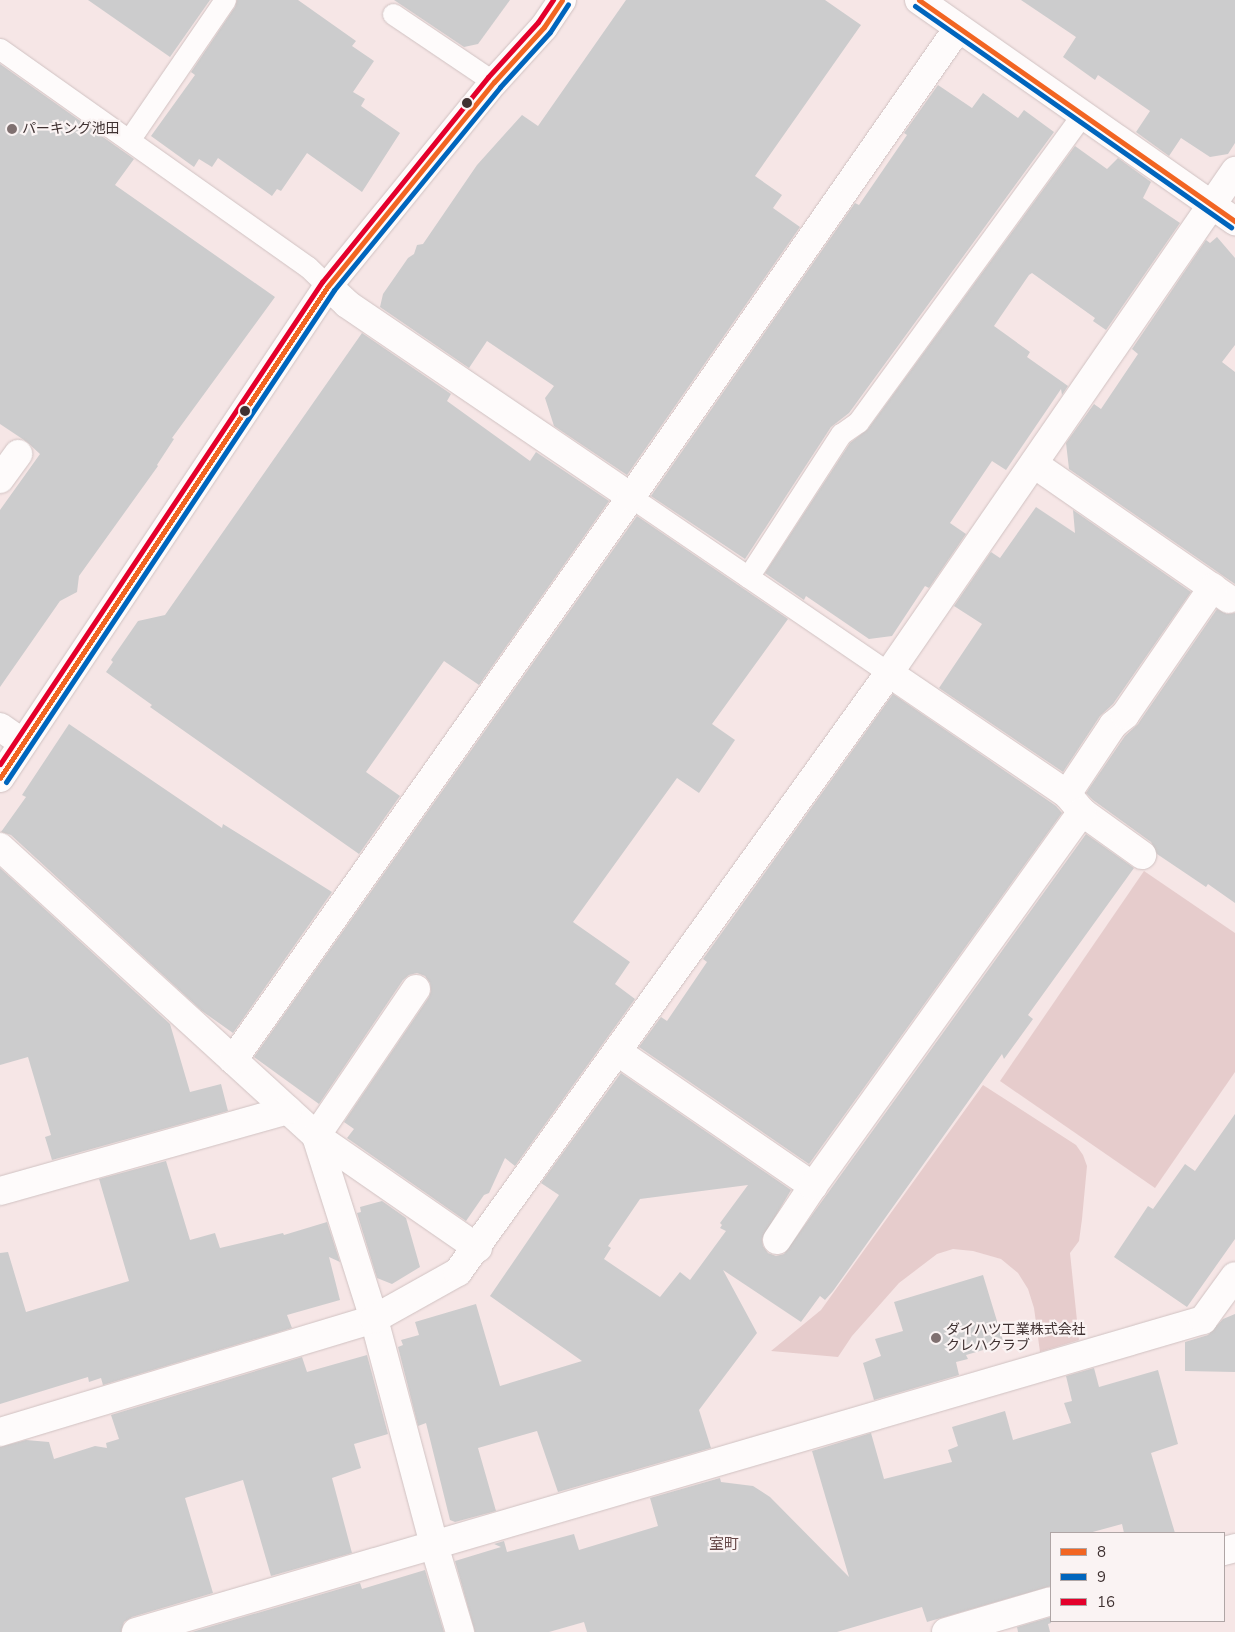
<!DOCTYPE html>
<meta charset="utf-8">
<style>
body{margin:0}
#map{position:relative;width:1235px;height:1632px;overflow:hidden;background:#f6e6e6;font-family:"Nunito Sans","Noto Sans JP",sans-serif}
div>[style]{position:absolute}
.green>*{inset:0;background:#e6cccc}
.building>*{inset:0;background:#cccccd}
.roads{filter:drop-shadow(0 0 1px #d0c2c2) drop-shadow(0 0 1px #d0c2c2)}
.service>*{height:21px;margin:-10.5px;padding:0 10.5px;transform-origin:10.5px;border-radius:10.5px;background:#fefbfb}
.minor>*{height:28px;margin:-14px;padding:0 14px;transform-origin:14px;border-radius:14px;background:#fefbfb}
.tertiary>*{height:28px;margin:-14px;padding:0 14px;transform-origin:14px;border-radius:14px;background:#fefbfb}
.bus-1>*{height:5px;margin:-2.5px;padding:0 2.5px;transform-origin:2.5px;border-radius:2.5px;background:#f26522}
.bus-2>*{height:5px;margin:-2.5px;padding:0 2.5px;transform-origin:2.5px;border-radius:2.5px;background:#0065bd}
.bus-3>*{height:5px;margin:-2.5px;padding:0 2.5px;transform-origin:2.5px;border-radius:2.5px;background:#e4002b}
.dots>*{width:14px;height:14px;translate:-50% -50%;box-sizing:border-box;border:2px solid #faf3f3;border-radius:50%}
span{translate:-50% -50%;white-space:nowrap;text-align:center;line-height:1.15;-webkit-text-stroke:4.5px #faf3f3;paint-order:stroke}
.poi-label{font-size:14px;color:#3f3131}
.left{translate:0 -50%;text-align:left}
.neighbourhood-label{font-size:15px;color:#674949}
.legend{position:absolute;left:1050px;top:1532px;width:175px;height:90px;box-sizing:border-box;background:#faf3f3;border:1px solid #afa5a5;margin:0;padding:6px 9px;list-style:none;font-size:15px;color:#3f3131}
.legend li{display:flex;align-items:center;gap:10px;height:25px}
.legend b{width:25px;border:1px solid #afa5a5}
</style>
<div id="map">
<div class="green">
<div style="clip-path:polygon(1144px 871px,1235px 933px,1235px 1072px,1155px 1188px,1000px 1081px)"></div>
<div style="clip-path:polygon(983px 1085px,1076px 1145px,1083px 1155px,1087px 1166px,1082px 1219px,1079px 1241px,1070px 1253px,1079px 1340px,1040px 1352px,1034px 1308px,1028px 1289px,1018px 1273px,1001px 1259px,973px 1251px,953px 1249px,937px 1254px,899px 1283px,852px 1336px,838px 1357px,771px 1351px,821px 1310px)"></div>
</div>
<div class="building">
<div style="clip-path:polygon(88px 0,210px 0,170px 57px)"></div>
<div style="clip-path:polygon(237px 0,298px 0,356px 41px,352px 46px,374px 61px,353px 92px,365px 99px,361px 106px,400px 133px,362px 192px,307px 153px,281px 191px,277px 189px,272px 196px,218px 158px,212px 167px,199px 159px,194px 167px,151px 136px,195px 75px,191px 72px,235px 7px)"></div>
<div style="clip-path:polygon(394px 0,510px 0,478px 44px,464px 47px)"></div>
<div style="clip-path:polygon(626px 0,825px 0,861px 25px,755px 176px,782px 195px,773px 208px,800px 227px,627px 475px,554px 426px,545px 398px,554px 386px,487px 341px,469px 368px,380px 307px,383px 294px,408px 258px,414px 254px,417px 245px,423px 244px,477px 165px,522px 115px,538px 126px)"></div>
<div style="clip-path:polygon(1021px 0,1235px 0,1235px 143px,1228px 154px,1210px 157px,1181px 138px,1169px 156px,1136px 132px,1150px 111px,1098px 75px,1095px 80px,1063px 57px,1076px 37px)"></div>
<div style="clip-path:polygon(0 64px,134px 159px,115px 185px,275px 297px,172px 438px,174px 439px,157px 465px,158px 466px,79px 576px,77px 592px,60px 601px,0 687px,0 510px,40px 454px,27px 442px,0 424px)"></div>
<div style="clip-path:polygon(938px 85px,972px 108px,983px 93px,1018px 118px,1024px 110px,1054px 132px,849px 413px,831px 427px,745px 559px,651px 496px,855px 203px,859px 205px,907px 135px,904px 133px)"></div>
<div style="clip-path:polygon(1075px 146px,1107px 169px,1118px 158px,1151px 182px,1143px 198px,1180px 223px,1106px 330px,1093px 321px,1095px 318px,1032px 273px,1029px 275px,994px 326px,1030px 352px,1027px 357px,1068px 386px,1062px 395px,1061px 389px,1006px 470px,992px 461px,950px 523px,966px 534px,929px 588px,925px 586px,892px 636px,869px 639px,806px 596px,804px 600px,765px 573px,850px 443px,868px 429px)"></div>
<div style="clip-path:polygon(1217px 237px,1235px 258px,1235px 345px,1222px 362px,1235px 372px,1235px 584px,1069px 469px,1066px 443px,1094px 404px,1101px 409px,1138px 354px,1132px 349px,1206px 240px,1210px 243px)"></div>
<div style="clip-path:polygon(362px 333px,451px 394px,447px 401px,530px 461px,536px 452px,609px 501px,479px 685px,444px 661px,366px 772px,400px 796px,359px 854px,150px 707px,152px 705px,106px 672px,113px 662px,111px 660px,138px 621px,165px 615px)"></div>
<div style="clip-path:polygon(1036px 507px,1075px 533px,1073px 510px,1191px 592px,1113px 704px,1100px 716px,1063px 772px,939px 688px,982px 624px,954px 606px,991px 552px,1000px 558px)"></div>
<div style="clip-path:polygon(637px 516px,788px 619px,712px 724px,735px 740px,699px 793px,677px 778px,573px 922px,630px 962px,615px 984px,635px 999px,515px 1166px,505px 1158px,489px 1193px,484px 1195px,466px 1221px,347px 1138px,354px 1129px,344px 1122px,429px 997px,431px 991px,430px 983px,425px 976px,417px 973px,409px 975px,403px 980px,319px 1104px,254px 1057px)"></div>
<div style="clip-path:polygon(1217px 609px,1227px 614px,1235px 613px,1235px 903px,1208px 884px,1206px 887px,1157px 854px,1151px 842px,1093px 800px,1086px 793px,1125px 736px,1138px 724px)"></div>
<div style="clip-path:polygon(893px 694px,1056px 806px,1062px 813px,809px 1164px,639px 1047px,661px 1017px,667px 1021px,707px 962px,703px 959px)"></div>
<div style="clip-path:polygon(69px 724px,222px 828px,223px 824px,332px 892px,233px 1033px,202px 1011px,11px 835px,1px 832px,26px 797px,22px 795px)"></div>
<div style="clip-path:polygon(evenodd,1086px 834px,1134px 868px,1028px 1015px,1033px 1019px,1004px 1059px,1002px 1054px,833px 1291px,825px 1300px,820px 1296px,801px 1322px,723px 1270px,757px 1333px,699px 1410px,711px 1448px,558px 1492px,537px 1431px,478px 1448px,496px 1511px,455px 1522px,450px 1520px,426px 1423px,418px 1426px,398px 1347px,403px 1345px,401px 1340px,419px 1335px,415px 1322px,476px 1304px,500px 1386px,582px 1361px,490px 1296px,559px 1195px,541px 1183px,621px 1073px,791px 1190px,762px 1239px,763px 1246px,768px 1253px,776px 1256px,784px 1254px,1086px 834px,748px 1185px,720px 1223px,722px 1225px,720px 1228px,726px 1231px,690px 1280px,680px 1272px,660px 1297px,604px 1259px,611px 1248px,608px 1246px,640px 1199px,748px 1185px)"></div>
<div style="clip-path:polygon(0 868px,170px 1024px,190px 1092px,221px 1084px,228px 1111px,52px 1160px,45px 1137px,51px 1135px,28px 1057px,0 1065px)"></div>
<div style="clip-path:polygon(1235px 1114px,1235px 1239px,1187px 1307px,1114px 1257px,1148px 1206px,1153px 1209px,1185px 1164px,1195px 1171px)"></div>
<div style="clip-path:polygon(166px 1161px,190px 1240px,215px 1233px,220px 1248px,283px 1233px,284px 1235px,327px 1222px,340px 1262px,329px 1257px,340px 1300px,287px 1315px,292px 1328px,103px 1385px,101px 1378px,89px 1382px,88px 1377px,0 1404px,0 1253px,8px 1252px,26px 1312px,129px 1281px,99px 1179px)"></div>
<div style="clip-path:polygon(382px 1201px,406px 1218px,420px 1267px,392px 1284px,377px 1278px,357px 1213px,361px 1212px,360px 1207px)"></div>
<div style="clip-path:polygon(983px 1275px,1004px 1344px,966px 1355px,968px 1359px,956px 1362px,959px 1375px,874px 1400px,863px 1363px,881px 1356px,875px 1339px,903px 1331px,894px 1302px)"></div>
<div style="clip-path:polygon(1235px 1314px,1235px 1372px,1185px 1371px,1185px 1342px,1208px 1335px,1223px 1319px)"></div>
<div style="clip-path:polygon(367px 1355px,388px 1434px,354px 1444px,361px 1468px,332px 1478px,352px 1553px,271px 1576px,243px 1480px,185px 1498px,213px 1593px,132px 1617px,124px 1622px,121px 1632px,0 1632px,0 1447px,26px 1440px,49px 1442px,54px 1459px,95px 1446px,107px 1448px,106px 1443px,119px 1439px,111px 1415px,302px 1357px,307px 1372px)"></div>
<div style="clip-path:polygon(1094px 1368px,1099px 1387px,1158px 1370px,1178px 1444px,1151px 1453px,1175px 1533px,1124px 1533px,1122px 1524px,1089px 1533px,1051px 1533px,1051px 1586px,927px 1622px,922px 1607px,837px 1632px,587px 1632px,584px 1622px,549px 1632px,475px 1632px,455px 1561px,501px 1547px,494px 1544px,504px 1541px,507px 1552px,574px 1534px,579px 1550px,658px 1526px,650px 1498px,720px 1478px,721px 1482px,753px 1486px,770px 1497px,849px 1577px,812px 1451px,871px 1433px,884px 1479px,952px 1462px,948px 1450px,958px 1446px,952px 1427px,1005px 1411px,1013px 1440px,1071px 1423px,1064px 1403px,1072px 1401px,1066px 1376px)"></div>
<div style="clip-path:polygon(425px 1570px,444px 1632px,192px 1632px,360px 1583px,362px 1589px)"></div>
<div style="clip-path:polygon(1051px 1617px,1051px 1623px,1048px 1624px,1050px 1632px,1018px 1632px,1017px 1627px)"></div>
</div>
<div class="roads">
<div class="service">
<div style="left:393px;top:14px;width:122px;rotate:34deg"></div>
<div style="left:0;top:49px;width:377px;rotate:35.3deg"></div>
<div style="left:308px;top:267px;width:28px;rotate:44deg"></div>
<div style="left:129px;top:140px;width:170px;rotate:-55.6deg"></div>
<div style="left:631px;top:497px;width:312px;rotate:34.3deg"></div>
<div style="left:748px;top:577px;width:171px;rotate:-57deg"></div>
<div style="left:841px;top:434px;width:21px;rotate:-35deg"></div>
<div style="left:858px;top:422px;width:380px;rotate:-53.9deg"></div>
</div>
<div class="minor">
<div style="left:328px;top:286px;width:26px;rotate:43deg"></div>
<div style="left:347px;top:304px;width:343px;rotate:34.2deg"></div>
<div style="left:1034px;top:464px;width:237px;rotate:34.7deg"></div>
<div style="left:0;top:479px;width:31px;rotate:-54deg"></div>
<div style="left:889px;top:673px;width:215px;rotate:34.2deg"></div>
<div style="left:1067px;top:794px;width:23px;rotate:50deg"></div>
<div style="left:1082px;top:812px;width:74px;rotate:35.6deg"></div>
<div style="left:1067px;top:794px;width:83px;rotate:-56.3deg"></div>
<div style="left:1113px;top:725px;width:16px;rotate:-40deg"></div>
<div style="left:1125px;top:715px;width:155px;rotate:-55.5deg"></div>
<div style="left:0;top:847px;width:428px;rotate:42.4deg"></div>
<div style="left:316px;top:1136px;width:197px;rotate:34.7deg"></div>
<div style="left:416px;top:989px;width:178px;rotate:124.2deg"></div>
<div style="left:316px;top:1136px;width:192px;rotate:72.4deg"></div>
<div style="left:374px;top:1319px;width:234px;rotate:75.1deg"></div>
<div style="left:434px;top:1545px;width:91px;rotate:73.4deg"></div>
<div style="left:618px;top:1052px;width:237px;rotate:34.5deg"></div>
<div style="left:233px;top:1060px;width:689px;rotate:-54.74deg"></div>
<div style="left:631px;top:497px;width:572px;rotate:-55.11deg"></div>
<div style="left:0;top:1191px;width:299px;rotate:-15.7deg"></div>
<div style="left:777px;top:1240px;width:65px;rotate:-56.3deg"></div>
<div style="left:813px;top:1186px;width:461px;rotate:-54.3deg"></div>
<div style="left:0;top:1432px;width:391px;rotate:-16.8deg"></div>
<div style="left:374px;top:1319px;width:96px;rotate:-29.2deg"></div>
<div style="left:458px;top:1272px;width:738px;rotate:-54.26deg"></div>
<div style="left:889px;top:673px;width:610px;rotate:-55.42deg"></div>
<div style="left:1224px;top:1551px;width:11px;rotate:-15deg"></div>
<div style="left:136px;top:1632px;width:1112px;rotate:-16.3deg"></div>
<div style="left:1203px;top:1320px;width:54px;rotate:-54deg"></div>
<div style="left:946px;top:1632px;width:109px;rotate:-16.4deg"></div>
</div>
<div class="tertiary">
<div style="left:919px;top:0;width:386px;rotate:35deg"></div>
<div style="left:0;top:727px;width:28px;rotate:35deg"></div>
<div style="left:0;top:778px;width:591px;rotate:-56.31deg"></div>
<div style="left:328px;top:286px;width:263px;rotate:-50.9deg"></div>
<div style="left:494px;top:82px;width:74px;rotate:-47.7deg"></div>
<div style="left:544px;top:27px;width:32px;rotate:-56deg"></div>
</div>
</div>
<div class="bus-1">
<div style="left:919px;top:0;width:386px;rotate:35deg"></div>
<div style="left:0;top:778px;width:591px;rotate:-56.31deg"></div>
<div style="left:328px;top:286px;width:263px;rotate:-50.9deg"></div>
<div style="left:494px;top:82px;width:74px;rotate:-47.7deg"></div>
<div style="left:544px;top:27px;width:32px;rotate:-56deg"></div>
</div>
<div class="bus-2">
<div style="left:915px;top:6px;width:386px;rotate:35deg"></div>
<div style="left:6px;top:782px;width:591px;rotate:-56.31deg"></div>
<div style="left:334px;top:290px;width:262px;rotate:-50.7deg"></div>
<div style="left:500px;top:87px;width:74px;rotate:-47.7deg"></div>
<div style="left:550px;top:32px;width:33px;rotate:-57deg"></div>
</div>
<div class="bus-3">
<div style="left:0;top:764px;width:580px;rotate:-56.26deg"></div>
<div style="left:322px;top:282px;width:264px;rotate:-51deg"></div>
<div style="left:488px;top:77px;width:74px;rotate:-47.7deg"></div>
<div style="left:538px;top:22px;width:27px;rotate:-56deg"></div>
</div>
<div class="dots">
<div style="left:467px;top:103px;background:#3f3131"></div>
<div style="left:12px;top:129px;background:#7f7070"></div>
<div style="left:245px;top:411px;background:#3f3131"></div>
<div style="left:936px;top:1338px;background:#7f7070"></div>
</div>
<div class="poi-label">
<span class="left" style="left:22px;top:129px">パーキング池田</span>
<span class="left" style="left:946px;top:1338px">ダイハツ工業株式会社<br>クレハクラブ</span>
</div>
<div class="neighbourhood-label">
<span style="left:724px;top:1545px">室町</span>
</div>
<ul class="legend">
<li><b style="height:6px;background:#f26522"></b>8</li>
<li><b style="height:6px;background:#0065bd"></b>9</li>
<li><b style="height:6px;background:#e4002b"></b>16</li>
</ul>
</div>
